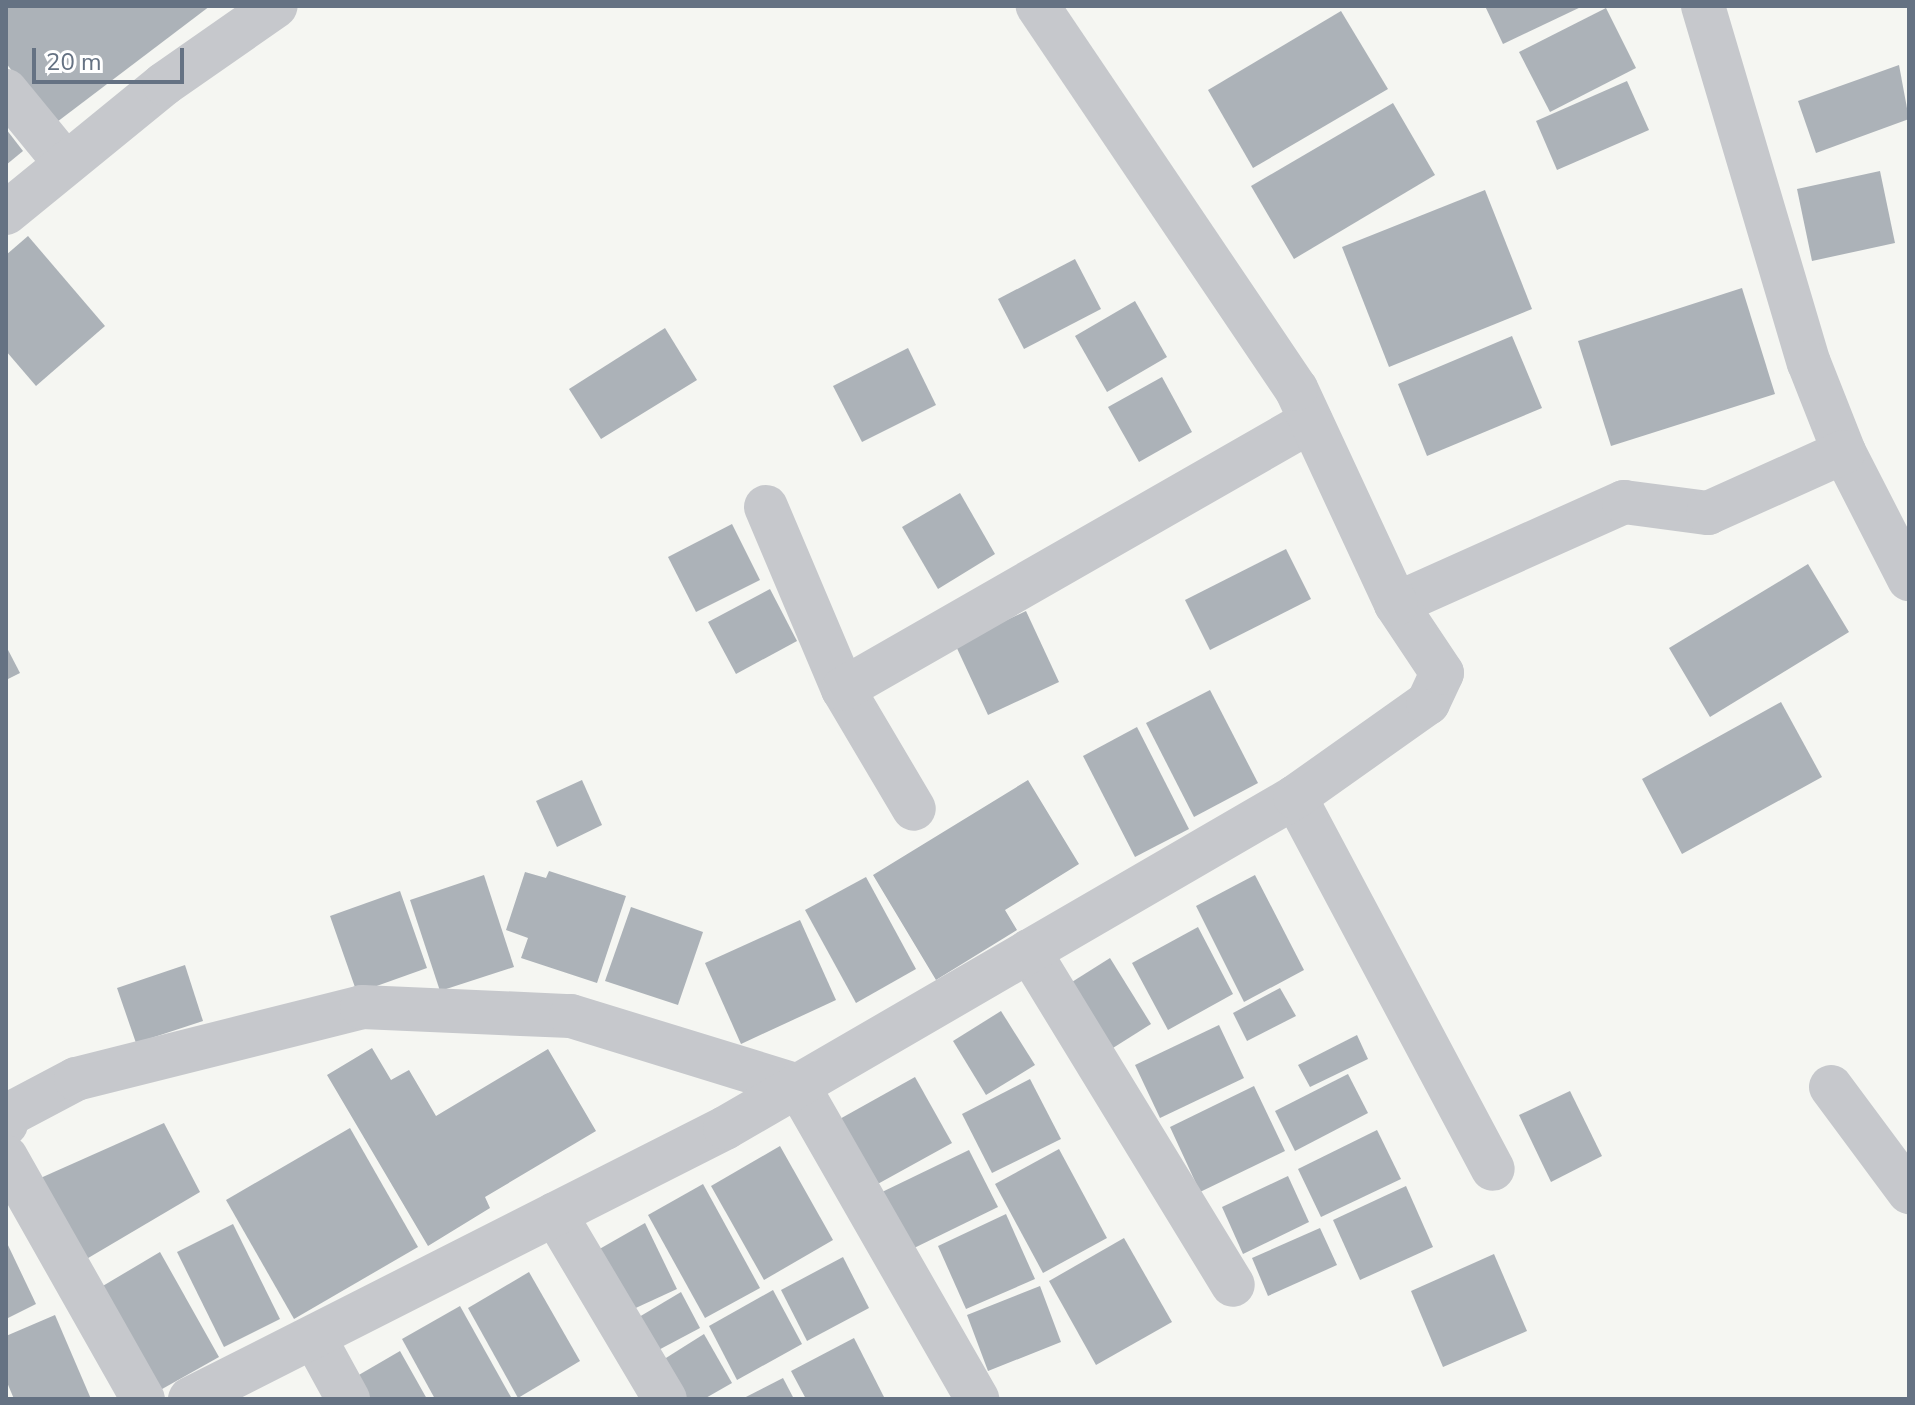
<!DOCTYPE html>
<style>
body{margin:0}
#map{position:relative;width:1915px;height:1405px;overflow:hidden;background:#f5f6f2;font-family:"Nunito Sans",sans-serif}
div>[style]{position:absolute}
.building>*{inset:0;background:#acb2b8}
.street>*{height:44px;margin:-22px;padding:0 22px;transform-origin:22px;border-radius:22px;background:#c6c8cc}
span{translate:-50% -50%;white-space:nowrap;text-align:center;line-height:1.15;-webkit-text-stroke:8px #fff;paint-order:stroke}
.frame{position:absolute;inset:0;border:8px solid #657283;pointer-events:none}
.scale{position:absolute;left:32px;top:48px;width:152px;height:36px;box-sizing:border-box;border:4px solid #657283;border-top:0;padding-left:10px;font-size:24px;line-height:28px;white-space:nowrap;color:#657283;-webkit-text-stroke:6px #fff;paint-order:stroke}
</style>
<div id="map">
<div class="building">
<div style="clip-path:polygon(6px 6px,210px 6px,53px 125px,6px 63px)"></div>
<div style="clip-path:polygon(1485px 6px,1583px 6px,1503px 44px)"></div>
<div style="clip-path:polygon(1606px 8px,1636px 68px,1550px 112px,1519px 52px)"></div>
<div style="clip-path:polygon(1341px 11px,1388px 89px,1253px 168px,1208px 90px)"></div>
<div style="clip-path:polygon(1899px 65px,1909px 119px,1816px 153px,1798px 101px)"></div>
<div style="clip-path:polygon(1627px 81px,1649px 130px,1557px 170px,1536px 121px)"></div>
<div style="clip-path:polygon(1393px 103px,1435px 175px,1294px 259px,1251px 186px)"></div>
<div style="clip-path:polygon(6px 129px,23px 151px,6px 165px)"></div>
<div style="clip-path:polygon(1880px 171px,1895px 243px,1812px 261px,1797px 189px)"></div>
<div style="clip-path:polygon(1485px 190px,1532px 309px,1389px 367px,1342px 247px)"></div>
<div style="clip-path:polygon(28px 236px,105px 326px,36px 386px,6px 351px,6px 255px)"></div>
<div style="clip-path:polygon(1075px 259px,1101px 309px,1024px 349px,998px 299px)"></div>
<div style="clip-path:polygon(1742px 288px,1775px 394px,1611px 446px,1578px 341px)"></div>
<div style="clip-path:polygon(1135px 301px,1167px 357px,1107px 392px,1075px 336px)"></div>
<div style="clip-path:polygon(665px 328px,697px 380px,601px 439px,569px 389px)"></div>
<div style="clip-path:polygon(1512px 336px,1542px 408px,1427px 456px,1398px 384px)"></div>
<div style="clip-path:polygon(908px 348px,936px 405px,862px 442px,833px 386px)"></div>
<div style="clip-path:polygon(1162px 377px,1192px 432px,1139px 462px,1108px 407px)"></div>
<div style="clip-path:polygon(960px 493px,995px 554px,938px 589px,902px 527px)"></div>
<div style="clip-path:polygon(732px 524px,760px 580px,696px 612px,668px 557px)"></div>
<div style="clip-path:polygon(1286px 549px,1311px 599px,1210px 650px,1185px 600px)"></div>
<div style="clip-path:polygon(1808px 564px,1849px 632px,1710px 717px,1669px 648px)"></div>
<div style="clip-path:polygon(770px 589px,797px 641px,736px 674px,708px 622px)"></div>
<div style="clip-path:polygon(1026px 611px,1059px 682px,988px 715px,955px 644px)"></div>
<div style="clip-path:polygon(6px 646px,20px 673px,6px 680px)"></div>
<div style="clip-path:polygon(1210px 690px,1258px 783px,1194px 817px,1146px 723px)"></div>
<div style="clip-path:polygon(1781px 702px,1822px 777px,1682px 854px,1642px 779px)"></div>
<div style="clip-path:polygon(1137px 727px,1189px 829px,1135px 857px,1083px 756px)"></div>
<div style="clip-path:polygon(582px 780px,602px 825px,557px 847px,536px 801px)"></div>
<div style="clip-path:polygon(1028px 780px,1079px 864px,1005px 910px,1017px 930px,936px 980px,873px 875px)"></div>
<div style="clip-path:polygon(549px 871px,626px 896px,597px 983px,521px 958px,528px 938px,506px 930px,525px 872px,546px 878px)"></div>
<div style="clip-path:polygon(484px 875px,514px 967px,440px 991px,410px 900px)"></div>
<div style="clip-path:polygon(1255px 875px,1304px 970px,1244px 1002px,1196px 906px)"></div>
<div style="clip-path:polygon(866px 877px,916px 969px,856px 1003px,805px 910px)"></div>
<div style="clip-path:polygon(400px 891px,427px 968px,357px 993px,330px 916px)"></div>
<div style="clip-path:polygon(631px 907px,703px 932px,678px 1005px,605px 981px)"></div>
<div style="clip-path:polygon(800px 920px,836px 1000px,741px 1044px,705px 963px)"></div>
<div style="clip-path:polygon(1198px 927px,1233px 994px,1168px 1030px,1132px 963px)"></div>
<div style="clip-path:polygon(1110px 958px,1151px 1024px,1105px 1053px,1064px 987px)"></div>
<div style="clip-path:polygon(185px 965px,203px 1021px,136px 1043px,117px 988px)"></div>
<div style="clip-path:polygon(1280px 988px,1296px 1016px,1247px 1041px,1233px 1013px)"></div>
<div style="clip-path:polygon(1001px 1011px,1035px 1065px,986px 1095px,953px 1041px)"></div>
<div style="clip-path:polygon(1219px 1025px,1244px 1078px,1160px 1118px,1135px 1065px)"></div>
<div style="clip-path:polygon(1357px 1035px,1368px 1059px,1310px 1087px,1298px 1065px)"></div>
<div style="clip-path:polygon(372px 1048px,391px 1080px,409px 1070px,436px 1116px,548px 1049px,596px 1131px,485px 1197px,490px 1208px,428px 1246px,327px 1075px)"></div>
<div style="clip-path:polygon(1348px 1074px,1368px 1113px,1295px 1151px,1275px 1111px)"></div>
<div style="clip-path:polygon(915px 1077px,952px 1143px,865px 1191px,829px 1125px)"></div>
<div style="clip-path:polygon(1030px 1079px,1061px 1139px,992px 1173px,962px 1114px)"></div>
<div style="clip-path:polygon(1254px 1086px,1285px 1151px,1200px 1192px,1170px 1127px)"></div>
<div style="clip-path:polygon(1570px 1091px,1602px 1156px,1551px 1182px,1519px 1115px)"></div>
<div style="clip-path:polygon(164px 1123px,200px 1192px,78px 1264px,36px 1180px)"></div>
<div style="clip-path:polygon(350px 1128px,418px 1247px,294px 1319px,226px 1200px)"></div>
<div style="clip-path:polygon(1377px 1130px,1401px 1179px,1321px 1217px,1298px 1169px)"></div>
<div style="clip-path:polygon(780px 1146px,833px 1240px,764px 1280px,711px 1186px)"></div>
<div style="clip-path:polygon(1059px 1149px,1107px 1238px,1043px 1273px,995px 1184px)"></div>
<div style="clip-path:polygon(969px 1150px,998px 1207px,908px 1251px,880px 1193px)"></div>
<div style="clip-path:polygon(1288px 1176px,1309px 1222px,1243px 1254px,1222px 1207px)"></div>
<div style="clip-path:polygon(703px 1184px,760px 1288px,705px 1318px,648px 1215px)"></div>
<div style="clip-path:polygon(1406px 1186px,1433px 1247px,1360px 1280px,1333px 1220px)"></div>
<div style="clip-path:polygon(1006px 1214px,1035px 1279px,966px 1309px,938px 1246px)"></div>
<div style="clip-path:polygon(645px 1223px,677px 1289px,627px 1312px,596px 1251px)"></div>
<div style="clip-path:polygon(233px 1224px,280px 1319px,224px 1347px,177px 1252px)"></div>
<div style="clip-path:polygon(1320px 1228px,1337px 1265px,1268px 1296px,1252px 1258px)"></div>
<div style="clip-path:polygon(1124px 1238px,1172px 1322px,1096px 1365px,1049px 1281px)"></div>
<div style="clip-path:polygon(6px 1241px,36px 1304px,6px 1319px)"></div>
<div style="clip-path:polygon(160px 1252px,219px 1357px,155px 1393px,96px 1290px)"></div>
<div style="clip-path:polygon(1494px 1254px,1527px 1331px,1443px 1367px,1411px 1291px)"></div>
<div style="clip-path:polygon(843px 1257px,869px 1308px,807px 1341px,781px 1290px)"></div>
<div style="clip-path:polygon(529px 1272px,580px 1361px,518px 1398px,468px 1308px)"></div>
<div style="clip-path:polygon(1040px 1286px,1061px 1342px,988px 1371px,967px 1315px)"></div>
<div style="clip-path:polygon(773px 1290px,802px 1344px,737px 1380px,709px 1326px)"></div>
<div style="clip-path:polygon(681px 1292px,700px 1328px,651px 1354px,634px 1320px)"></div>
<div style="clip-path:polygon(460px 1306px,512px 1399px,435px 1399px,402px 1339px)"></div>
<div style="clip-path:polygon(55px 1315px,91px 1399px,14px 1399px,6px 1380px,6px 1336px)"></div>
<div style="clip-path:polygon(704px 1334px,732px 1383px,704px 1399px,678px 1399px,658px 1363px)"></div>
<div style="clip-path:polygon(854px 1338px,885px 1399px,806px 1399px,791px 1371px)"></div>
<div style="clip-path:polygon(400px 1351px,427px 1399px,354px 1399px,345px 1383px)"></div>
<div style="clip-path:polygon(783px 1378px,794px 1399px,742px 1399px)"></div>
</div>
<div class="street">
<div style="left:1703px;top:6px;width:372px;rotate:73.5deg"></div>
<div style="left:1809px;top:363px;width:96px;rotate:68.5deg"></div>
<div style="left:1844px;top:452px;width:143px;rotate:62.9deg"></div>
<div style="left:6px;top:91px;width:94px;rotate:50.6deg"></div>
<div style="left:6px;top:213px;width:204px;rotate:-39.2deg"></div>
<div style="left:164px;top:84px;width:136px;rotate:-34.9deg"></div>
<div style="left:766px;top:507px;width:198px;rotate:67.1deg"></div>
<div style="left:843px;top:689px;width:139px;rotate:59.4deg"></div>
<div style="left:1396px;top:604px;width:250px;rotate:-24.1deg"></div>
<div style="left:1624px;top:502px;width:85px;rotate:7.5deg"></div>
<div style="left:1708px;top:513px;width:149px;rotate:-24.2deg"></div>
<div style="left:843px;top:689px;width:539px;rotate:-29.8deg"></div>
<div style="left:1295px;top:797px;width:421px;rotate:62deg"></div>
<div style="left:1029px;top:951px;width:391px;rotate:58.6deg"></div>
<div style="left:1831px;top:1087px;width:131px;rotate:53.4deg"></div>
<div style="left:6px;top:1124px;width:9px;rotate:-77deg"></div>
<div style="left:8px;top:1115px;width:77px;rotate:-27.9deg"></div>
<div style="left:76px;top:1079px;width:295px;rotate:-14.1deg"></div>
<div style="left:362px;top:1007px;width:209px;rotate:2.5deg"></div>
<div style="left:571px;top:1016px;width:238px;rotate:17.1deg"></div>
<div style="left:798px;top:1086px;width:361px;rotate:60.2deg"></div>
<div style="left:6px;top:1157px;width:278px;rotate:60.5deg"></div>
<div style="left:555px;top:1214px;width:215px;rotate:59.3deg"></div>
<div style="left:314px;top:1337px;width:71px;rotate:61.3deg"></div>
<div style="left:190px;top:1399px;width:600px;rotate:-26.86deg"></div>
<div style="left:725px;top:1128px;width:659px;rotate:-30.14deg"></div>
<div style="left:1295px;top:797px;width:163px;rotate:-35.3deg"></div>
<div style="left:1428px;top:703px;width:33px;rotate:-65deg"></div>
<div style="left:1442px;top:673px;width:83px;rotate:-123.7deg"></div>
<div style="left:1396px;top:604px;width:237px;rotate:-114.9deg"></div>
<div style="left:1296px;top:389px;width:462px;rotate:-124deg"></div>
</div>
<div class="frame"></div>
<div class="scale">20 m</div>
</div>
